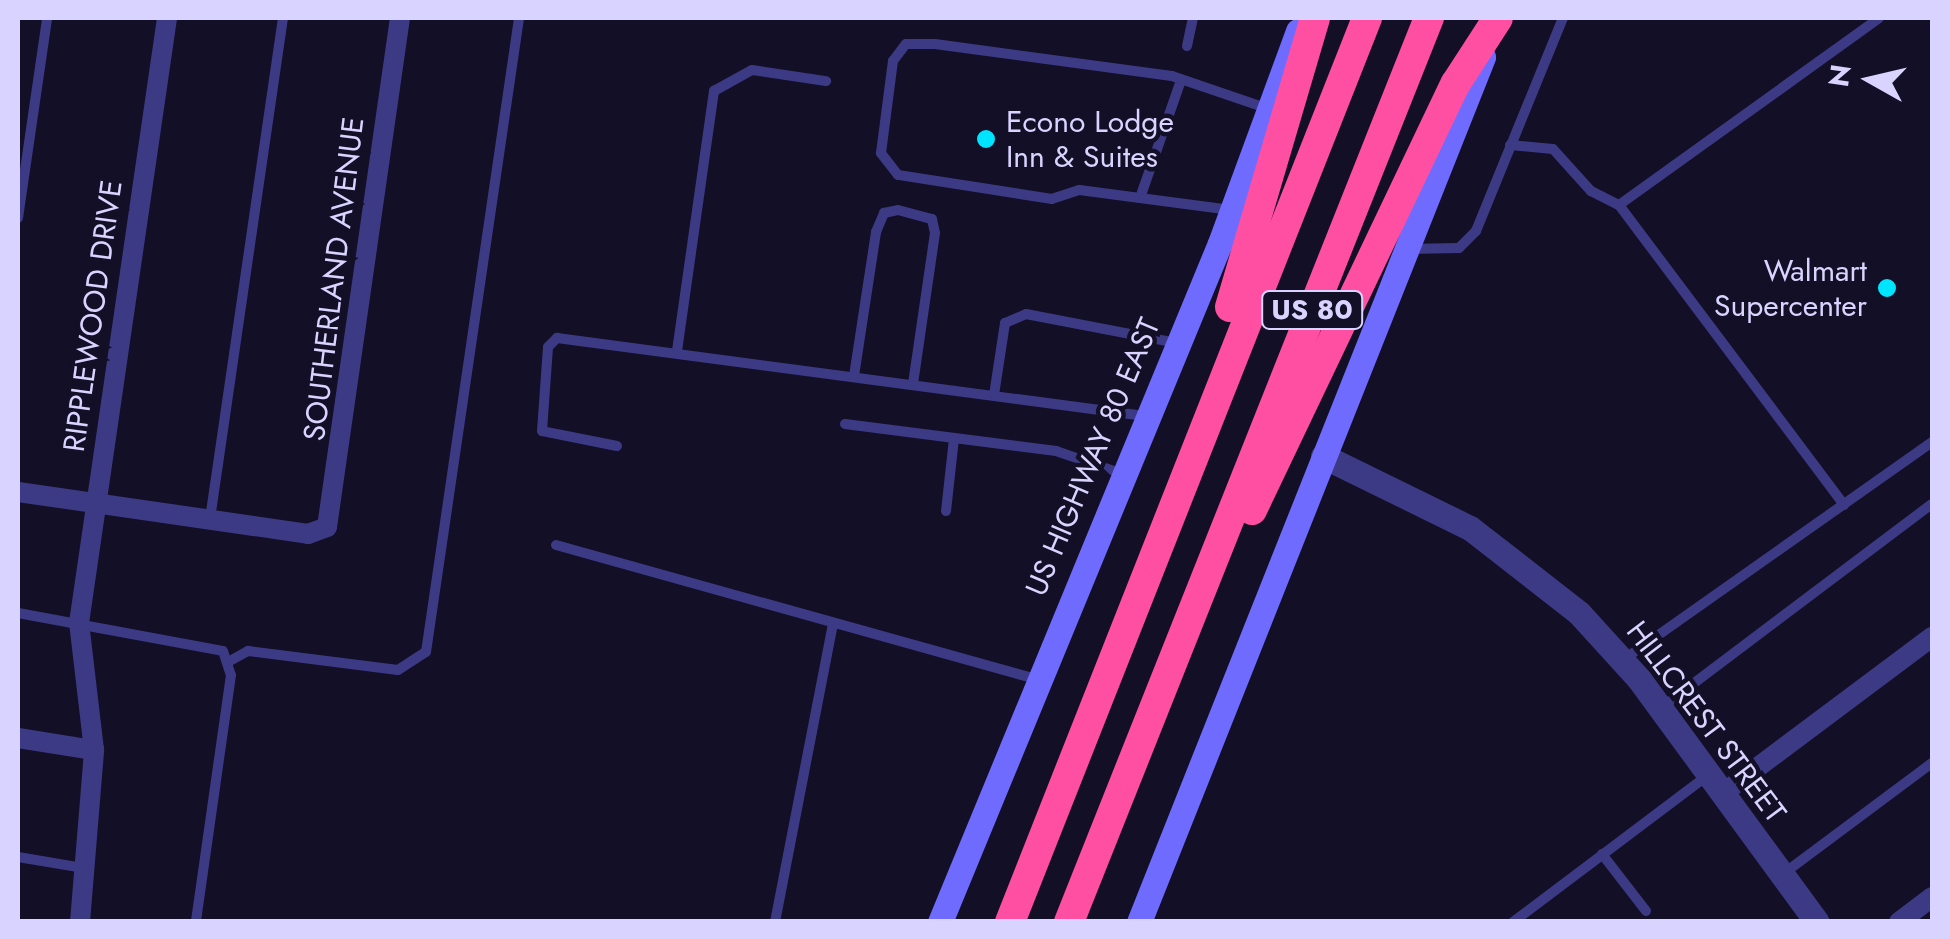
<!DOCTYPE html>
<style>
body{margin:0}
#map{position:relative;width:1950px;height:939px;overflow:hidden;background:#130f26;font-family:Jost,sans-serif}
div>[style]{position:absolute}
.service>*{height:10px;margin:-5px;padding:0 5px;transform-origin:5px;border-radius:5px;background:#3d3a85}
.minor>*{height:20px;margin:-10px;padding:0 10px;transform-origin:10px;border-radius:10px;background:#3d3a85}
.tertiary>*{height:25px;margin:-12.5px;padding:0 12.5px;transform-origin:12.5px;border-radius:12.5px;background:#3d3a85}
.secondary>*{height:25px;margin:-12.5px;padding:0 12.5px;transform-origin:12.5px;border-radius:12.5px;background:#6f6bff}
.motorway>*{height:30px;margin:-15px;padding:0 15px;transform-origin:15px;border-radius:15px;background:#ff4fa3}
.dots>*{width:28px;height:28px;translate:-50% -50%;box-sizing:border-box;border:5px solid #130f26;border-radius:50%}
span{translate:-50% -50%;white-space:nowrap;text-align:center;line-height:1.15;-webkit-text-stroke:9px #130f26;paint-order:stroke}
.shield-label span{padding:2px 8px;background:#130f26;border:2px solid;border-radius:8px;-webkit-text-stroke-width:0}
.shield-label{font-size:28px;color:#d9d4ff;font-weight:700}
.poi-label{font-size:30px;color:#d9d4ff}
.left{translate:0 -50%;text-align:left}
.right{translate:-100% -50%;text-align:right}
.street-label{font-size:30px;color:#d9d4ff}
.frame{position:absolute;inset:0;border:20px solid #d9d4ff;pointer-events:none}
.north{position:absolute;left:1820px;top:30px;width:100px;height:100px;-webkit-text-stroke:8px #130f26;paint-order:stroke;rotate:278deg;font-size:28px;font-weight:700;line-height:40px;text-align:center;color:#d9d4ff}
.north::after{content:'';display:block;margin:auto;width:35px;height:45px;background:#d9d4ff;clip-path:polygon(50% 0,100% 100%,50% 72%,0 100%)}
</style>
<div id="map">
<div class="service">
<div style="left:1187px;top:46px;width:29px;rotate:-78deg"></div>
<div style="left:1510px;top:145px;width:43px;rotate:5.3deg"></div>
<div style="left:1553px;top:149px;width:57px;rotate:47.9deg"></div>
<div style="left:1591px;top:191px;width:31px;rotate:27deg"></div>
<div style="left:1619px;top:205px;width:320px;rotate:-35.7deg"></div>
<div style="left:1140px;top:198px;width:125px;rotate:-70.8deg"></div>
<div style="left:1619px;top:205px;width:375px;rotate:53.1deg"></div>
<div style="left:1231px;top:210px;width:153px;rotate:-172.5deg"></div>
<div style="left:1079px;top:190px;width:28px;rotate:162deg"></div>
<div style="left:1052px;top:199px;width:156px;rotate:-171.1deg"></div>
<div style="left:898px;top:175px;width:28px;rotate:-128deg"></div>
<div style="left:881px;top:153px;width:93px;rotate:-82.6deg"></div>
<div style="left:893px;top:61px;width:21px;rotate:-53deg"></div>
<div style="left:906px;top:44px;width:29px"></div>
<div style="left:935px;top:44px;width:239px;rotate:7.7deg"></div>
<div style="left:1172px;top:76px;width:102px;rotate:18.8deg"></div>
<div style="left:18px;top:218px;width:202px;rotate:-81.7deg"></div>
<div style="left:1407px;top:249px;width:52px;rotate:-1.1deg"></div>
<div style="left:1459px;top:248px;width:24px;rotate:-45deg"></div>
<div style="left:1476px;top:231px;width:230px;rotate:-67.8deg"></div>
<div style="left:677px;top:351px;width:263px;rotate:-81.9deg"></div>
<div style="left:714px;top:91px;width:43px;rotate:-28.9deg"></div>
<div style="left:752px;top:70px;width:75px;rotate:8.5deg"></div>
<div style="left:854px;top:376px;width:146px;rotate:-81.3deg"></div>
<div style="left:876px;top:232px;width:21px;rotate:-67deg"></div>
<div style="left:884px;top:213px;width:14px;rotate:-12deg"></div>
<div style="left:898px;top:210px;width:35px;rotate:15deg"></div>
<div style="left:932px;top:219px;width:14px;rotate:78deg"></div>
<div style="left:935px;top:233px;width:153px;rotate:98.3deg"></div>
<div style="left:994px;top:395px;width:73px;rotate:-81.3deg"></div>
<div style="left:1005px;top:323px;width:23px;rotate:-23deg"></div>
<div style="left:1026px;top:314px;width:153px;rotate:10.9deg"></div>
<div style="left:845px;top:424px;width:213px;rotate:7.3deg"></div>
<div style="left:1056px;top:451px;width:68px;rotate:19deg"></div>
<div style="left:617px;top:446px;width:76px;rotate:-168.7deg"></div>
<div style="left:542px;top:431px;width:84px;rotate:-85.9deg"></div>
<div style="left:548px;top:347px;width:13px;rotate:-45deg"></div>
<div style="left:557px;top:338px;width:593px;rotate:7.56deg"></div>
<div style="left:946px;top:511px;width:73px;rotate:-83.7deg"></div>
<div style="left:210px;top:519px;width:506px;rotate:-81.71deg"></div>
<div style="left:556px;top:545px;width:497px;rotate:15.6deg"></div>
<div style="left:18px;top:613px;width:208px;rotate:10.5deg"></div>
<div style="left:223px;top:651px;width:25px;rotate:72deg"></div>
<div style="left:231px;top:675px;width:249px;rotate:98.1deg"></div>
<div style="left:1623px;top:660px;width:378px;rotate:-35.2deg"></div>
<div style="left:228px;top:662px;width:23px;rotate:-29deg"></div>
<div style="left:248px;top:651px;width:151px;rotate:7.2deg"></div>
<div style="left:398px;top:670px;width:33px;rotate:-33deg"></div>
<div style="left:426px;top:652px;width:641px;rotate:-81.65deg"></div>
<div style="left:1661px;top:708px;width:339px;rotate:-37deg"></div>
<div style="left:1602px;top:854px;width:72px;rotate:52.3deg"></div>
<div style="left:18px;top:857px;width:67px;rotate:9.5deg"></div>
<div style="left:1783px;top:874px;width:186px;rotate:-36.7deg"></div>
<div style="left:775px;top:922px;width:304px;rotate:-79deg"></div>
<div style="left:1513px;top:922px;width:244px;rotate:-37deg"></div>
</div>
<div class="minor">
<div style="left:18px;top:492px;width:293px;rotate:8.2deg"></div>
<div style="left:308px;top:534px;width:20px;rotate:-20deg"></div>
<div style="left:327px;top:527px;width:514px;rotate:-81.84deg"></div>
<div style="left:18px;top:738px;width:77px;rotate:9deg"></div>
<div style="left:1722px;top:794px;width:262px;rotate:-36.8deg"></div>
<div style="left:80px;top:922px;width:173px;rotate:-85.3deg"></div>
<div style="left:94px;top:750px;width:128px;rotate:-96.7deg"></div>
<div style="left:79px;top:623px;width:611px;rotate:-81.72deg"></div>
<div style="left:1899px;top:922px;width:41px;rotate:-37.1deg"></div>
</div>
<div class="tertiary">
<div style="left:1323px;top:456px;width:164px;rotate:26.1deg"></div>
<div style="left:1470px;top:528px;width:138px;rotate:37.9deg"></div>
<div style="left:1579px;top:613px;width:89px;rotate:47.7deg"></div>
<div style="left:1639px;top:679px;width:301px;rotate:53.8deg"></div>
</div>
<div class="secondary">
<div style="left:940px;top:922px;width:734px;rotate:-67.59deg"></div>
<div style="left:1220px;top:243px;width:226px;rotate:-69.8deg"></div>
<div style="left:1139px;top:922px;width:931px;rotate:-68.31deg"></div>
</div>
<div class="motorway">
<div style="left:1230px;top:307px;width:301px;rotate:-73.6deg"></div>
<div style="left:1252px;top:510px;width:473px;rotate:-64.5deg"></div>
<div style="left:1456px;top:83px;width:77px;rotate:-57.1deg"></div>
<div style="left:1010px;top:922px;width:972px;rotate:-68.45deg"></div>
<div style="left:1069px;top:922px;width:973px;rotate:-68.29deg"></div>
</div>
<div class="dots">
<div style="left:986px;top:139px;background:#00e5ff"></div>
<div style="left:1887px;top:288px;background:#00e5ff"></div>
</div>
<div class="shield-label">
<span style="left:1312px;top:310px">US 80</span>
</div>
<div class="poi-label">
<span class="left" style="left:1006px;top:139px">Econo Lodge<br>Inn &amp; Suites</span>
<span class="right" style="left:1867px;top:288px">Walmart<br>Supercenter</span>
</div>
<div class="street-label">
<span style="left:334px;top:279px;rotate:-83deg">SOUTHERLAND AVENUE</span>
<span style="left:93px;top:316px;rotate:-82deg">RIPPLEWOOD DRIVE</span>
<span style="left:1093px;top:457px;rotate:-67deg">US HIGHWAY 80 EAST</span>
<span style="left:1706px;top:722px;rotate:53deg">HILLCREST STREET</span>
</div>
<div class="frame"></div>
<div class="north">N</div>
</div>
